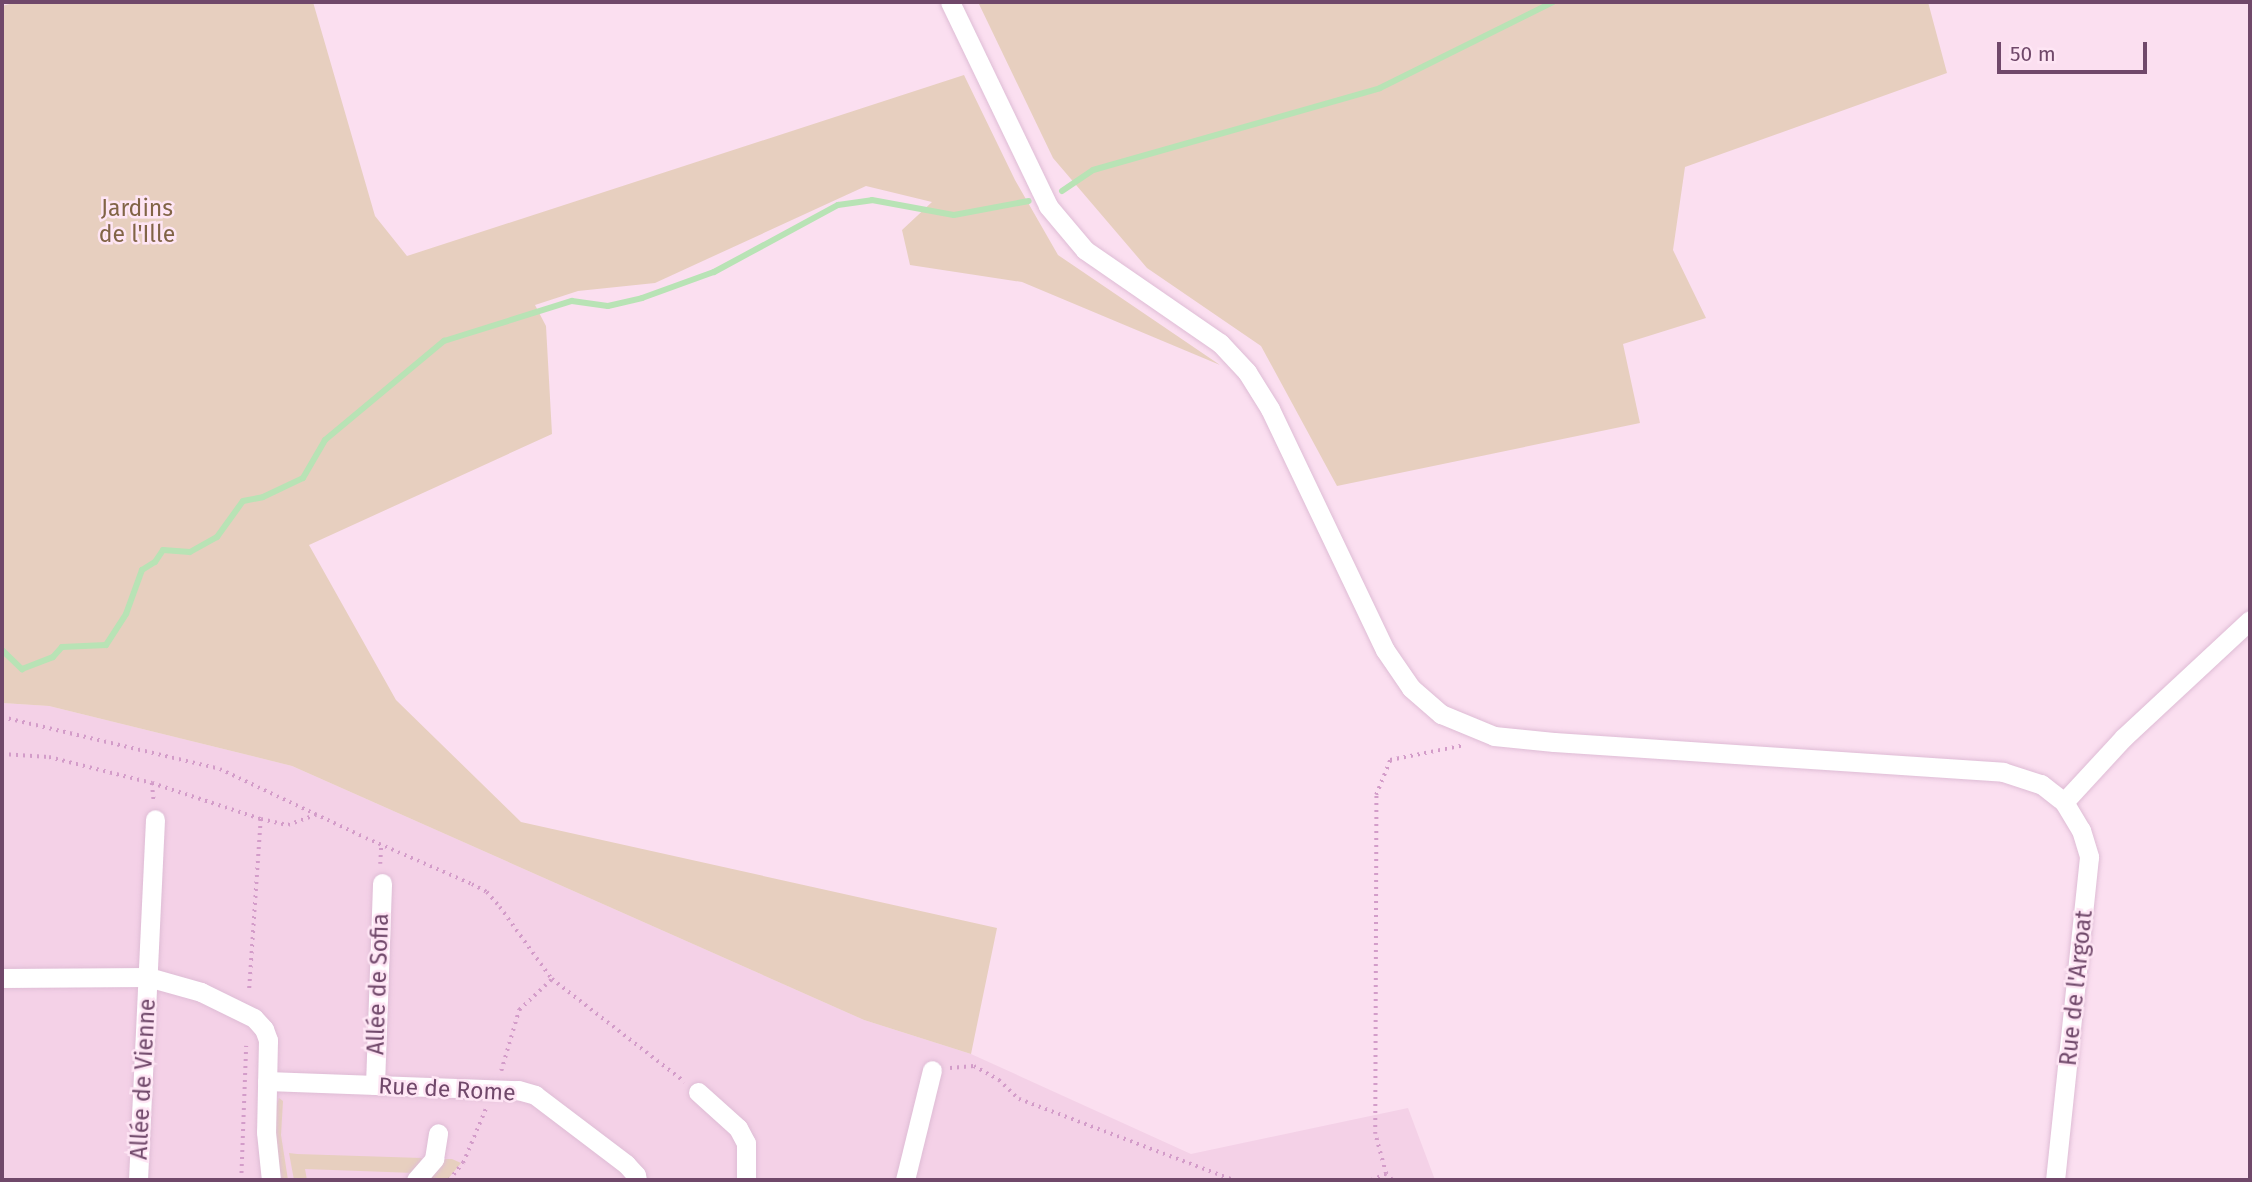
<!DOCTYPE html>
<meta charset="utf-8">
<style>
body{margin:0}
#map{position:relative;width:2252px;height:1182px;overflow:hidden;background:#fbdff0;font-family:"Fira Sans",sans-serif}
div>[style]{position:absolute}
.residential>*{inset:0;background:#f4d1e7}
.green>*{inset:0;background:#e7cfbf}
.stream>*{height:6px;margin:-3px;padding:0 3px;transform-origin:3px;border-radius:3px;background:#b8e3b5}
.path>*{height:3.5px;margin-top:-1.75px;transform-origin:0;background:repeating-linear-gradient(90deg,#d39cc9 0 2px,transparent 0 7px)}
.roads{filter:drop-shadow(0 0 2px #debcd5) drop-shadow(0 0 2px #debcd5)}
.minor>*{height:19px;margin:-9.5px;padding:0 9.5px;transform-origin:9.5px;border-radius:9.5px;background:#fff}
span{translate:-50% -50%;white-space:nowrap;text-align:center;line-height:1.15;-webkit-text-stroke:5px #fee5f4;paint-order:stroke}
.park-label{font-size:23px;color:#816446}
.street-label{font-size:23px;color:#70486a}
.frame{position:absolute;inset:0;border:4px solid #70486a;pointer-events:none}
.scale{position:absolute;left:1997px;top:42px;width:150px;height:32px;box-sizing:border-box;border:4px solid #70486a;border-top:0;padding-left:9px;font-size:21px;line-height:24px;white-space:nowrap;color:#70486a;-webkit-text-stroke:5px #fee5f4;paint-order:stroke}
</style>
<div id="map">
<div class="residential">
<div style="clip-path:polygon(2px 703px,49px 706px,292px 766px,864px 1020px,971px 1054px,1191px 1154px,1408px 1108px,1435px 1180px,2px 1180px)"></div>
</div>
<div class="green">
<div style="clip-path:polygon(17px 2px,313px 2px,375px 216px,407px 256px,964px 75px,1015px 180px,1058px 255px,1220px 365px,1022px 282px,910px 265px,902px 230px,932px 202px,866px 186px,655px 283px,578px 291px,535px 305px,546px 326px,552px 434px,309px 545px,396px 700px,521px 822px,997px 928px,971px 1054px,864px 1020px,292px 766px,49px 706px,2px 703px,2px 6px)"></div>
<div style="clip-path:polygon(978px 2px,1928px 2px,1947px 73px,1685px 167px,1673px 250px,1706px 318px,1623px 344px,1640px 423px,1337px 486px,1261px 346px,1147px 268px,1053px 158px)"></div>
<div style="clip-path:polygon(279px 1098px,283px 1101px,281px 1135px,288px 1180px,282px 1180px,275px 1142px,276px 1107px)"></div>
<div style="clip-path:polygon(289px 1153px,297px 1154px,422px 1158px,415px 1173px,305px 1169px,307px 1180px,294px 1180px)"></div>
<div style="clip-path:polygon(434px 1159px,452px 1159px,461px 1163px,447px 1180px,422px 1180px)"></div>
</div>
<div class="stream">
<div style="left:1062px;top:191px;width:37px;rotate:-34deg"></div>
<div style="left:1093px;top:170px;width:298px;rotate:-15.9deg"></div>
<div style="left:1380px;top:88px;width:193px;rotate:-26.4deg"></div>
<div style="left:2px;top:650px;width:28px;rotate:44deg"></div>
<div style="left:22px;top:669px;width:33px;rotate:-21deg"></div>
<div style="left:53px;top:657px;width:13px;rotate:-48deg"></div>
<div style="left:62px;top:647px;width:44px;rotate:-2.6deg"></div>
<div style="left:106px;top:645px;width:37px;rotate:-57deg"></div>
<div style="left:126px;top:614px;width:47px;rotate:-70deg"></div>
<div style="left:142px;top:570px;width:15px;rotate:-32deg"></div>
<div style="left:155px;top:562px;width:14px;rotate:-56deg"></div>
<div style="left:163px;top:550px;width:27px;rotate:4deg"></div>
<div style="left:190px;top:552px;width:31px;rotate:-29deg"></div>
<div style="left:217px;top:537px;width:44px;rotate:-54.2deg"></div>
<div style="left:243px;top:501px;width:20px;rotate:-11deg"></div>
<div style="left:263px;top:497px;width:44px;rotate:-25.4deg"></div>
<div style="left:303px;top:478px;width:44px;rotate:-59.9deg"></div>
<div style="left:325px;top:440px;width:155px;rotate:-39.8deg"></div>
<div style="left:444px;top:341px;width:134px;rotate:-17.4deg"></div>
<div style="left:572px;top:301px;width:36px;rotate:8deg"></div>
<div style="left:608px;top:306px;width:35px;rotate:-13deg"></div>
<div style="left:642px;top:298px;width:77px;rotate:-19.9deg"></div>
<div style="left:714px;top:272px;width:141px;rotate:-28.4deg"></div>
<div style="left:838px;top:205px;width:34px;rotate:-8deg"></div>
<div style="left:872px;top:200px;width:83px;rotate:10.4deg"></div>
<div style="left:954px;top:215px;width:76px;rotate:-10.6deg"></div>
</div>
<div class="path">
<div style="left:2px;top:717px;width:224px;rotate:13.4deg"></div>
<div style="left:220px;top:769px;width:161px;rotate:25.3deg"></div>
<div style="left:366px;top:838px;width:116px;rotate:23.5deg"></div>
<div style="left:472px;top:884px;width:17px;rotate:28deg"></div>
<div style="left:487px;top:892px;width:20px;rotate:49deg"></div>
<div style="left:500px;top:907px;width:89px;rotate:54.2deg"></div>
<div style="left:552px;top:979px;width:168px;rotate:37.8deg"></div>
<div style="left:2px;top:754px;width:47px;rotate:3.7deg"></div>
<div style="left:49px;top:757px;width:106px;rotate:14.2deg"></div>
<div style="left:152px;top:783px;width:19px;rotate:84deg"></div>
<div style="left:152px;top:783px;width:115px;rotate:18.3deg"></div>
<div style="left:261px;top:819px;width:174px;rotate:93.9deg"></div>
<div style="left:261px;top:819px;width:28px;rotate:13deg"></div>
<div style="left:288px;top:825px;width:30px;rotate:-20deg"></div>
<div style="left:380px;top:864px;width:19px;rotate:-87deg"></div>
<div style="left:950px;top:1068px;width:24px;rotate:-5deg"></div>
<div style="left:974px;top:1066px;width:29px;rotate:29deg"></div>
<div style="left:999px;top:1080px;width:28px;rotate:44deg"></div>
<div style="left:1019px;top:1099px;width:229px;rotate:20.7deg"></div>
<div style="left:501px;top:1071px;width:64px;rotate:-73.6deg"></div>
<div style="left:519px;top:1010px;width:45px;rotate:-43.2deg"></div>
<div style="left:241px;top:1180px;width:134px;rotate:-87.9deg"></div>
<div style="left:449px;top:1180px;width:22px;rotate:-51deg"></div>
<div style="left:463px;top:1163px;width:60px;rotate:-67.3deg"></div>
<div style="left:1371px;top:1180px;width:16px;rotate:-22deg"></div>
<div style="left:1392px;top:1180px;width:8px;rotate:-135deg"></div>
<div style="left:1386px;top:1174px;width:41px;rotate:-105.4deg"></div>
<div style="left:1375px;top:1134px;width:339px;rotate:-89.8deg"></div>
<div style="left:1376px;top:795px;width:38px;rotate:-68deg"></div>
<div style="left:1390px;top:760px;width:76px;rotate:-11.3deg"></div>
</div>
<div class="roads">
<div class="minor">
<div style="left:950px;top:2px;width:226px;rotate:64.3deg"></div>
<div style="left:1048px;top:206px;width:57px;rotate:49.9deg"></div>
<div style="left:1085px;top:250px;width:164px;rotate:34.6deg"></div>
<div style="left:1220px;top:343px;width:40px;rotate:47deg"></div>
<div style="left:1247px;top:372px;width:44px;rotate:58.1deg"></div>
<div style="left:1270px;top:409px;width:267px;rotate:64.5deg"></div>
<div style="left:1385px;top:650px;width:46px;rotate:55.6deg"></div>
<div style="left:1411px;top:688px;width:40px;rotate:41deg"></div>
<div style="left:1441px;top:714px;width:57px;rotate:22.5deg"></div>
<div style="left:1494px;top:736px;width:60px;rotate:5.7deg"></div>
<div style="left:1554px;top:742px;width:450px;rotate:3.8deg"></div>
<div style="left:2003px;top:772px;width:40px;rotate:18deg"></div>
<div style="left:2041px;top:784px;width:29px;rotate:38deg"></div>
<div style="left:2064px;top:802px;width:33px;rotate:59deg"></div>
<div style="left:2081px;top:830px;width:28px;rotate:73deg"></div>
<div style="left:2089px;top:857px;width:325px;rotate:96deg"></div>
<div style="left:2064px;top:802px;width:87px;rotate:-47.3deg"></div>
<div style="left:2123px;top:738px;width:173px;rotate:-42.9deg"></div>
<div style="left:2px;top:978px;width:146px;rotate:-0.4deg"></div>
<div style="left:148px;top:977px;width:55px;rotate:15.8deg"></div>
<div style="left:201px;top:992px;width:59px;rotate:26.1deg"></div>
<div style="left:254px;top:1018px;width:15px;rotate:48deg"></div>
<div style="left:264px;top:1029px;width:12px;rotate:70deg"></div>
<div style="left:268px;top:1040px;width:92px;rotate:91.2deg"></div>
<div style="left:266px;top:1132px;width:48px;rotate:84.1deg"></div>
<div style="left:267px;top:1081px;width:251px;rotate:2.1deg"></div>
<div style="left:518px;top:1090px;width:18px;rotate:16deg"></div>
<div style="left:535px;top:1095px;width:114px;rotate:37.2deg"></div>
<div style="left:626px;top:1164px;width:15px;rotate:48deg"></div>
<div style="left:636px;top:1175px;width:5px;rotate:79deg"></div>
<div style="left:375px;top:1085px;width:202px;rotate:-88deg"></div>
<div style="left:698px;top:1092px;width:54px;rotate:42deg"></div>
<div style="left:738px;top:1128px;width:17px;rotate:62deg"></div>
<div style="left:746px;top:1143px;width:37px;rotate:90deg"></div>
<div style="left:138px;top:1180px;width:361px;rotate:-87.3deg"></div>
<div style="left:416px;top:1180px;width:28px;rotate:-49deg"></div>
<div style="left:434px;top:1159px;width:26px;rotate:-81deg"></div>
<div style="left:905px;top:1180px;width:113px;rotate:-76.2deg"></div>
</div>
</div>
<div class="park-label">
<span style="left:137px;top:221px">Jardins<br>de l'Ille</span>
</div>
<div class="street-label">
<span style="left:378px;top:984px;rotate:-88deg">Allée de Sofia</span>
<span style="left:2076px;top:988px;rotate:-84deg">Rue de l'Argoat</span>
<span style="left:143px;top:1079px;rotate:-87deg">Allée de Vienne</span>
<span style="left:447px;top:1089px;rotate:3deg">Rue de Rome</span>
</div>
<div class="frame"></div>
<div class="scale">50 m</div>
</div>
